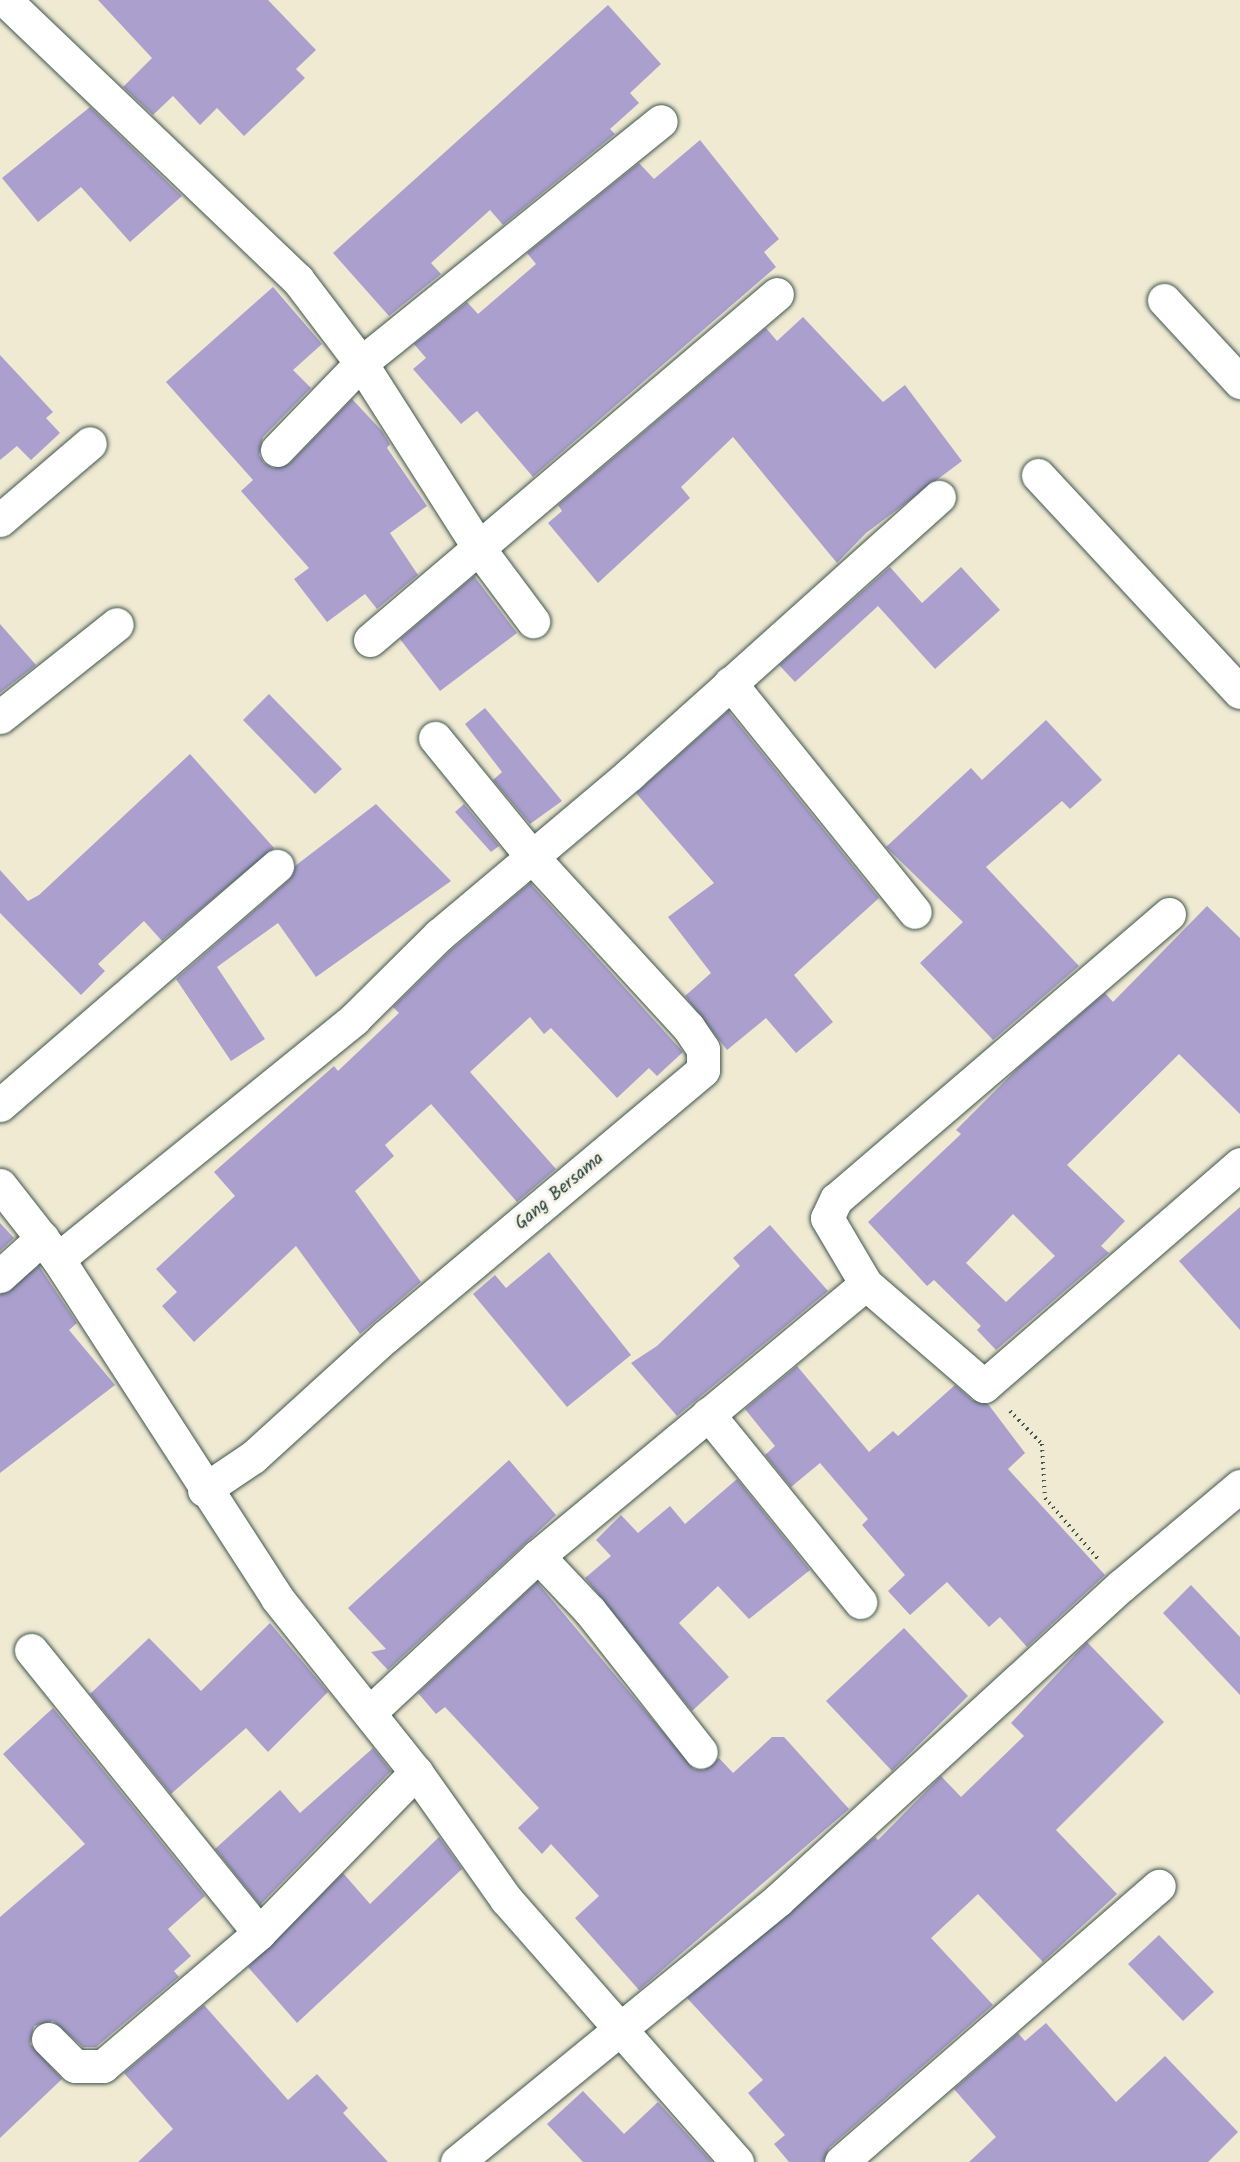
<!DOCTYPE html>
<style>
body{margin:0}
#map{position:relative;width:1240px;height:2162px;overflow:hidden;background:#f0ead3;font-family:Kalam,sans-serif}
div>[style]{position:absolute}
.building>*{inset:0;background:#ab9fce}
.path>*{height:4px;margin-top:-2px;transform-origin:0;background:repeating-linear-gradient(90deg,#3e574c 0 1.5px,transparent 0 6px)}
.roads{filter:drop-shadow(0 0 2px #3e574c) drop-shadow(0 0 2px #3e574c)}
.minor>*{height:33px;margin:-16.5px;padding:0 16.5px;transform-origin:16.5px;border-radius:16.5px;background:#fff}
span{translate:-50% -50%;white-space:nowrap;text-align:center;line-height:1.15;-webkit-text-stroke:6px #f7f3e8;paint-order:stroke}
.street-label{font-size:18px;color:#1f3d34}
</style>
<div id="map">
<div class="building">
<div style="clip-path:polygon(98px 0,268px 0,316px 50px,296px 69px,305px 78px,244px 136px,217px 108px,200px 125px,173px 96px,153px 115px,123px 87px,152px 58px)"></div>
<div style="clip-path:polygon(608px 5px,661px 64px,630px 93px,639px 103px,610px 129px,615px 134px,503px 225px,490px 210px,431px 263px,441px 274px,389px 316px,333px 253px)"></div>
<div style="clip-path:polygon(90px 107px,182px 196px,130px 242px,81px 187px,38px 222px,2px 178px)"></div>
<div style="clip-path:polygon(700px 140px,779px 239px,764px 252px,776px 267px,533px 477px,477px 411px,461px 424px,413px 369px,426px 358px,414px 344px,467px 302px,478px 314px,536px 264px,527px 253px,639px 163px,654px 179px)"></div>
<div style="clip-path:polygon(273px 287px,322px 344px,293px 370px,311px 388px,263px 437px,259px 455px,264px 463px,273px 468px,290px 463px,352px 399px,382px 431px,390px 444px,387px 448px,427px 506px,390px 533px,418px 575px,377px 609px,365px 594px,327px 622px,294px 579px,309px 568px,241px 491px,253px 480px,166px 382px)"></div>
<div style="clip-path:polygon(803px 317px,883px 402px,905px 385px,962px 461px,866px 533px,837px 563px,733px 437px,681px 487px,690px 498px,598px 583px,548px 523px,562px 511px,558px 505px,766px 328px,777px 341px)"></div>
<div style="clip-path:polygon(0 355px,53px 412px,46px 418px,60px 433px,31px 460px,17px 446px,0 460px)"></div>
<div style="clip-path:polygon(890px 567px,922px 603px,961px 567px,1000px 610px,935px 669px,878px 606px,795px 682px,779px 665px)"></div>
<div style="clip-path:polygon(474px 576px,517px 633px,440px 691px,400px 639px)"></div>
<div style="clip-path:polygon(0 624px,36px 665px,0 693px)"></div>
<div style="clip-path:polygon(269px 694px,342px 769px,315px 794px,243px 720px)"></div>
<div style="clip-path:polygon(485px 708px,562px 801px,530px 824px,493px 780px,502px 772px,465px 724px)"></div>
<div style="clip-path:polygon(728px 711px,879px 898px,794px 975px,833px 1022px,796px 1053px,766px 1018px,727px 1050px,685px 996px,711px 973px,668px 917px,714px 883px,636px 793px)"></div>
<div style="clip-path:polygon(1046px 720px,1102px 780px,1070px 809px,1062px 801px,986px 867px,1079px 966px,993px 1040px,920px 963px,963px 922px,886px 847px,971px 768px,982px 780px)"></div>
<div style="clip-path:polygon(190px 754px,274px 848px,162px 941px,144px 921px,98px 964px,105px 971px,81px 995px,0 913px,0 870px,28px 901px,39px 895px)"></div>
<div style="clip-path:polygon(376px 804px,451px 881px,316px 977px,278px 923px,217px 967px,265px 1039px,231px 1061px,176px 979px,289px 880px,295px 866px)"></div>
<div style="clip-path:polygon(464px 804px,499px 846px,491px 852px,455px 812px)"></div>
<div style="clip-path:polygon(530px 883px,683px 1052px,657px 1076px,649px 1068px,617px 1098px,551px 1028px,544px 1034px,530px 1017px,470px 1072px,556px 1169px,517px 1202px,431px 1104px,385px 1145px,394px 1156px,355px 1191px,421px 1282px,360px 1334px,296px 1246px,194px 1342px,162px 1306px,177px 1292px,156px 1269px,235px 1196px,214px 1172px,334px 1066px,338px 1071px,399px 1013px,393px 1007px,452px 949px)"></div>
<div style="clip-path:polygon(evenodd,1207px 906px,1240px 938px,1240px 1114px,1179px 1054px,1067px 1165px,1125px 1221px,1101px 1246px,1109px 1253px,996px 1350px,977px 1330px,981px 1326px,934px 1280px,927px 1286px,868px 1222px,961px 1134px,956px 1130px,1019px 1067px,1105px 993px,1113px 1002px,1207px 906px,1013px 1214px,1055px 1256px,1006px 1302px,966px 1263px,1013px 1214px)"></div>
<div style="clip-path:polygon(1240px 1207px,1240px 1330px,1179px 1261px)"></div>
<div style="clip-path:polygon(0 1223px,14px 1238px,0 1251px)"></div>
<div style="clip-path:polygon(770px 1225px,828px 1291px,677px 1416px,631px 1363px,657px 1346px,740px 1266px,733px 1258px)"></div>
<div style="clip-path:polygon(549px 1252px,631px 1355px,567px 1407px,473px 1294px,495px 1275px,506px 1288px)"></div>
<div style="clip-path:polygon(39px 1266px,77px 1323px,69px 1330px,115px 1385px,0 1473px,0 1294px)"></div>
<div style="clip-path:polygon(797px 1366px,869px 1452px,893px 1431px,898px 1436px,955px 1385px,972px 1400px,988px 1404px,1025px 1453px,1008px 1469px,1105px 1575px,1027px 1647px,1000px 1617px,989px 1627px,947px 1582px,910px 1615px,888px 1591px,905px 1575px,862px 1525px,868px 1519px,820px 1463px,791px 1487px,765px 1455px,775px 1446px,745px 1409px)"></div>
<div style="clip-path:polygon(509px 1460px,556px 1515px,388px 1670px,371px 1652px,386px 1649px,348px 1608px)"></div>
<div style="clip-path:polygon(737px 1479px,810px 1570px,749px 1619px,718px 1586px,679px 1623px,729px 1677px,692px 1711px,585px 1578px,611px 1556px,596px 1540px,621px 1515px,638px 1533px,670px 1506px,685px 1524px)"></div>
<div style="clip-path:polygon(537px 1582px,694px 1769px,704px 1770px,719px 1758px,733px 1773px,772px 1737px,784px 1737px,849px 1809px,639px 1990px,575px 1918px,599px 1896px,551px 1844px,542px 1854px,518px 1828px,539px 1808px,445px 1707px,436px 1714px,418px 1693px)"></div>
<div style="clip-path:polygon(1191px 1585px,1240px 1637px,1240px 1695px,1163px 1613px)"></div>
<div style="clip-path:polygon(270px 1623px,328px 1692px,268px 1752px,246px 1728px,171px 1794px,90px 1694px,149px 1638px,201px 1691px)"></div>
<div style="clip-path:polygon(904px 1628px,968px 1696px,892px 1771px,826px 1701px)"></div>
<div style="clip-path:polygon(1087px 1642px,1164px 1722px,1056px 1830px,1117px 1894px,1043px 1962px,978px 1894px,931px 1938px,993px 2005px,829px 2148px,823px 2162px,789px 2162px,774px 2144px,785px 2135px,748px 2093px,763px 2080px,687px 1998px,875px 1837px,878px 1840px,941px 1776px,961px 1797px,1024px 1736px,1011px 1723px)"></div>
<div style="clip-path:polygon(53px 1708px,205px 1896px,168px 1929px,191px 1956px,174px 1971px,179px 1977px,96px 2047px,83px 2047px,53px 2021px,34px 2026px,30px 2044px,62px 2079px,0 2138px,0 1917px,85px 1844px,3px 1754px)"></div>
<div style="clip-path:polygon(373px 1748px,391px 1771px,260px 1905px,215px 1849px,280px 1790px,300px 1813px)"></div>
<div style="clip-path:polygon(439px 1837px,462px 1869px,297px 2023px,248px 1967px,343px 1873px,370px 1904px)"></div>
<div style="clip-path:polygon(1159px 1935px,1214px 1992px,1183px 2021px,1128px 1964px)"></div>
<div style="clip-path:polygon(204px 2005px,288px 2100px,317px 2074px,348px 2108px,343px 2113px,388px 2162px,138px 2162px,173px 2129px,124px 2073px)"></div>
<div style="clip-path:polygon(1046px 2023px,1116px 2102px,1165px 2056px,1238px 2132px,1208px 2162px,969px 2162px,996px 2137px,954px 2089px,1018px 2033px,1025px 2041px)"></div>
<div style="clip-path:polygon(583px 2091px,624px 2134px,658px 2102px,712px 2162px,583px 2162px,547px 2124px)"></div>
</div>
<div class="path">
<div style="left:1010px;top:1411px;width:46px;rotate:45.9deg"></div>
<div style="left:1042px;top:1444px;width:54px;rotate:86.8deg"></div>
<div style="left:1045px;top:1498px;width:81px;rotate:49deg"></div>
</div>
<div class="roads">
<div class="minor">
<div style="left:5px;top:0;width:405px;rotate:43.7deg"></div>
<div style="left:298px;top:280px;width:104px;rotate:52.8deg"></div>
<div style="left:361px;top:363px;width:222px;rotate:57.5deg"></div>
<div style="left:480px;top:550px;width:89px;rotate:53.3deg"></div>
<div style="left:1164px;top:300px;width:112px;rotate:47.2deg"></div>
<div style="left:277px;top:450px;width:121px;rotate:-46deg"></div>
<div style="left:361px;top:363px;width:385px;rotate:-38.9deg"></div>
<div style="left:1038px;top:475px;width:296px;rotate:47.1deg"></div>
<div style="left:0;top:520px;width:118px;rotate:-40.5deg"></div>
<div style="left:370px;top:640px;width:534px;rotate:-40.37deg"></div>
<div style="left:730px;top:683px;width:294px;rotate:51.1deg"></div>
<div style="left:0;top:717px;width:149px;rotate:-38.5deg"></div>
<div style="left:1169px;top:914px;width:438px;rotate:139.4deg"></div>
<div style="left:836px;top:1199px;width:21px;rotate:115deg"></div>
<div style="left:827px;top:1218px;width:77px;rotate:59.4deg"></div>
<div style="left:866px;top:1284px;width:156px;rotate:40.8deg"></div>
<div style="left:984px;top:1386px;width:339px;rotate:-40.9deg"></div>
<div style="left:0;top:1105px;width:366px;rotate:-40.8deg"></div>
<div style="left:0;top:1185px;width:94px;rotate:51.9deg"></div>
<div style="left:58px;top:1259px;width:404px;rotate:57.1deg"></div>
<div style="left:277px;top:1598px;width:223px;rotate:51.4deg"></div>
<div style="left:416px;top:1772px;width:156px;rotate:54.7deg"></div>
<div style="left:506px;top:1899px;width:350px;rotate:48.7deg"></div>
<div style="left:58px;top:1259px;width:381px;rotate:-39deg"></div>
<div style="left:354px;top:1019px;width:120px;rotate:-44.7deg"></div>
<div style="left:439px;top:935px;width:250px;rotate:-40.1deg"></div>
<div style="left:630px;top:774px;width:415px;rotate:-41.9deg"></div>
<div style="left:0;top:1276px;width:57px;rotate:-42.1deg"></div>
<div style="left:708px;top:1414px;width:242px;rotate:51deg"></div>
<div style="left:204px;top:1490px;width:59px;rotate:-34deg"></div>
<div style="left:253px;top:1457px;width:178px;rotate:-42.3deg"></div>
<div style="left:385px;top:1337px;width:415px;rotate:-40deg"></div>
<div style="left:703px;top:1070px;width:21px;rotate:-90deg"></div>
<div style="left:703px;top:1049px;width:27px;rotate:-124deg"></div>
<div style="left:688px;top:1027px;width:229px;rotate:-132.5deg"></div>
<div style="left:533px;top:858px;width:155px;rotate:-129.2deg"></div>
<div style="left:538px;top:1556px;width:76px;rotate:46.6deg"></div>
<div style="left:590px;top:1611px;width:179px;rotate:51.8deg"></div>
<div style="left:31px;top:1650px;width:363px;rotate:51.1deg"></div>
<div style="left:370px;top:1712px;width:229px;rotate:-42.9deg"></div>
<div style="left:538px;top:1556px;width:426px;rotate:-39.7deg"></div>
<div style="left:48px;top:2039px;width:38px;rotate:45deg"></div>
<div style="left:75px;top:2066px;width:28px"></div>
<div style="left:103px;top:2066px;width:205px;rotate:-40.4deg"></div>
<div style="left:259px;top:1933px;width:225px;rotate:-45.7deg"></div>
<div style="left:457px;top:2162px;width:414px;rotate:-39.2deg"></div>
<div style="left:778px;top:1900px;width:466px;rotate:-42.5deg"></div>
<div style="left:1122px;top:1585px;width:154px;rotate:-40deg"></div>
<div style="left:841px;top:2162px;width:421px;rotate:-41deg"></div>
</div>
</div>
<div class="street-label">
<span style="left:560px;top:1192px;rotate:-40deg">Gang Bersama</span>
</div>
</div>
